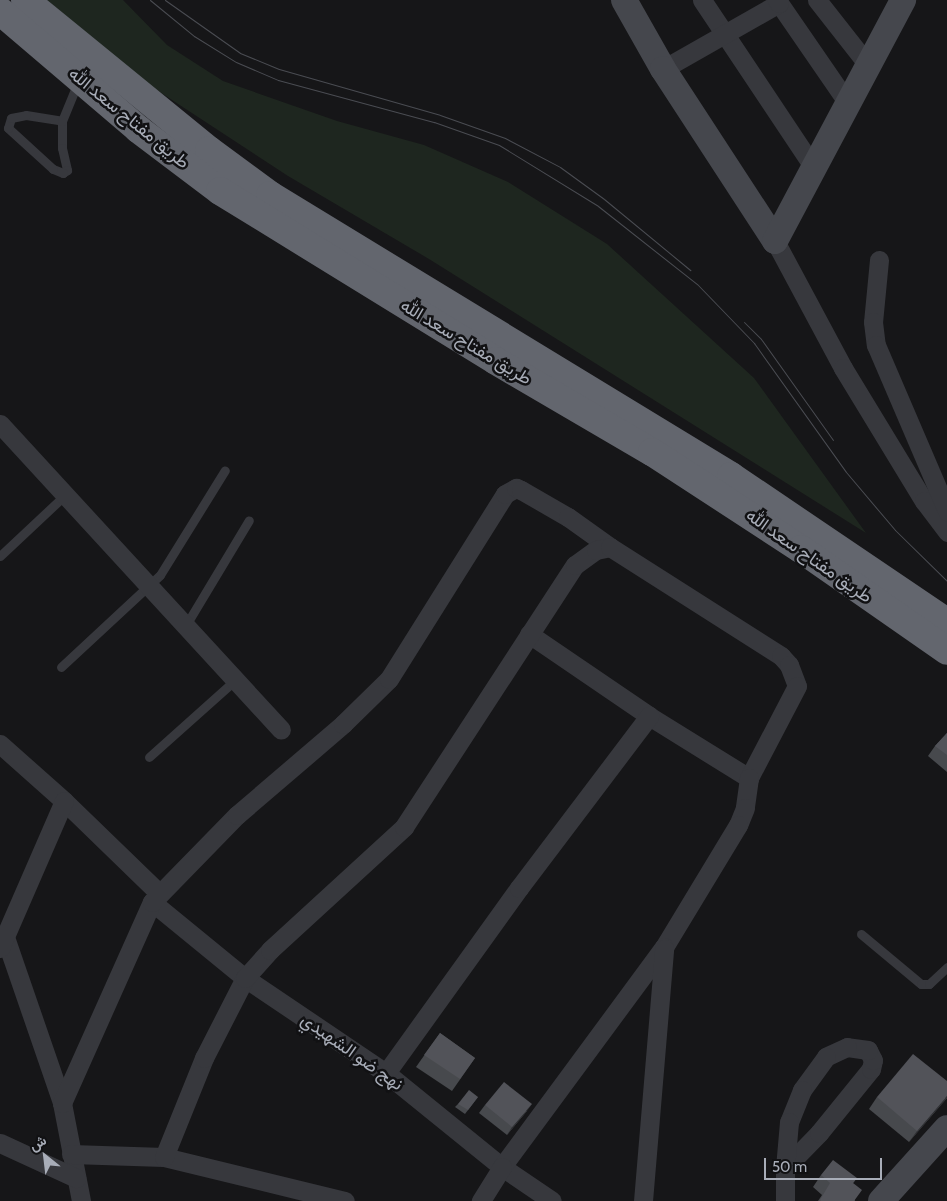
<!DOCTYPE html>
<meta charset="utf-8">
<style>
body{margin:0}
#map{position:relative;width:947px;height:1201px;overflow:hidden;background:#161618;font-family:Cabin,Vazirmatn,sans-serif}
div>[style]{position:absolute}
.green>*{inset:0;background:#1e261f}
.lane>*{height:9px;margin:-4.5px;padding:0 4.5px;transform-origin:4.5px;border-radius:4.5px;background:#37383d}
.street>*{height:19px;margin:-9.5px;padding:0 9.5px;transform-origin:9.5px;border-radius:9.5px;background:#37383d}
.secondary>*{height:26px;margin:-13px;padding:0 13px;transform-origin:13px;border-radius:13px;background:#45474d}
.highway>*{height:28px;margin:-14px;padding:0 14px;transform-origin:14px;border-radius:14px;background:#63666e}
.tram>*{height:1px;margin:-0.5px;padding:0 0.5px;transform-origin:0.5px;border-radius:0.5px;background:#4a4c52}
.wall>*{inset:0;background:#47494d}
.shaded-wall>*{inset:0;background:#2f3033}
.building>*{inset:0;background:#525359}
span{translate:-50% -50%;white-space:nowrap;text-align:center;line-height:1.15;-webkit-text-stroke:5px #111113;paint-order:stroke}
.street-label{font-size:18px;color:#a8adb8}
.north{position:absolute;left:20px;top:1131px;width:50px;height:50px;-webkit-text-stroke:4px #111113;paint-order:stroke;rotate:331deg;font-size:14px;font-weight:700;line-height:20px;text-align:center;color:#a8adb8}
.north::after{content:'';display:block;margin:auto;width:18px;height:22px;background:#a8adb8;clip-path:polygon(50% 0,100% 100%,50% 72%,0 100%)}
.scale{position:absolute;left:764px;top:1158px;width:118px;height:22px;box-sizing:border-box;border:2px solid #a8adb8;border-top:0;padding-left:6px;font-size:15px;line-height:18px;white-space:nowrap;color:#a8adb8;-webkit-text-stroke:4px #111113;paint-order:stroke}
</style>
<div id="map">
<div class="green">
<div style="clip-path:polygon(47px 0,123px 0,167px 45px,223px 81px,337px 121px,424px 145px,508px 182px,607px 244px,754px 378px,866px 533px,429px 259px,288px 176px,140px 79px)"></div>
</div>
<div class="lane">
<div style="left:26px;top:115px;width:36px;rotate:9deg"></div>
<div style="left:62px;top:121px;width:27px;rotate:90deg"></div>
<div style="left:62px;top:148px;width:23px;rotate:77deg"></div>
<div style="left:67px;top:170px;width:5px;rotate:143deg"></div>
<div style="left:63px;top:173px;width:11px;rotate:-158deg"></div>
<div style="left:53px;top:169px;width:61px;rotate:-137.7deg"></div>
<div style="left:8px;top:128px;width:10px;rotate:-73deg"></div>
<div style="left:11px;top:118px;width:15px;rotate:-11deg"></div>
<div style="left:62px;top:121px;width:42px;rotate:-67.7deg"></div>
<div style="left:0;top:556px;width:91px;rotate:-43.2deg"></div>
<div style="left:186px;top:625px;width:122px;rotate:-59deg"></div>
<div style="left:61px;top:667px;width:135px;rotate:-42.9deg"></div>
<div style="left:160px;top:575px;width:123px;rotate:-58.2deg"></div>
<div style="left:149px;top:757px;width:115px;rotate:-41.8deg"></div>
<div style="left:861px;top:934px;width:78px;rotate:39.8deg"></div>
<div style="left:921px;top:984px;width:8px"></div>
<div style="left:929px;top:984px;width:25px;rotate:-43deg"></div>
</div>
<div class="street">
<div style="left:702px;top:0;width:202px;rotate:56.3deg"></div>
<div style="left:817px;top:0;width:84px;rotate:51.8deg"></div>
<div style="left:779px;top:3px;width:124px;rotate:55.5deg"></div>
<div style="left:663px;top:69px;width:133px;rotate:-29.6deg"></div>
<div style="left:779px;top:3px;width:4px;rotate:-124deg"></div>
<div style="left:775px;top:241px;width:144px;rotate:61.8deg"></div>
<div style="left:843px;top:368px;width:156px;rotate:58.7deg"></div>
<div style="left:924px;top:501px;width:39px;rotate:53deg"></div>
<div style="left:879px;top:260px;width:62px;rotate:95.5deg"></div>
<div style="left:873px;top:322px;width:23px;rotate:83deg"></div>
<div style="left:876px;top:345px;width:181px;rotate:66.8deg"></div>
<div style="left:0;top:424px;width:415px;rotate:47.4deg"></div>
<div style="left:529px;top:634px;width:145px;rotate:34.3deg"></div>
<div style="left:649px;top:716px;width:118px;rotate:31.8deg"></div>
<div style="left:0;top:744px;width:86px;rotate:41.7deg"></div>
<div style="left:64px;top:801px;width:132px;rotate:44.1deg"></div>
<div style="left:152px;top:902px;width:120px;rotate:39.3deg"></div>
<div style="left:245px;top:978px;width:170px;rotate:34deg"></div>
<div style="left:386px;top:1073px;width:149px;rotate:39deg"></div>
<div style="left:502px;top:1167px;width:60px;rotate:34.2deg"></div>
<div style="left:5px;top:937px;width:176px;rotate:71deg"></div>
<div style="left:62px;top:1103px;width:100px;rotate:79deg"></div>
<div style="left:0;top:948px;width:160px;rotate:-66.5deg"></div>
<div style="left:386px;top:1073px;width:228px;rotate:-54.3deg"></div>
<div style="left:519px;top:888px;width:216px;rotate:-52.9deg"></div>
<div style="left:62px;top:1103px;width:220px;rotate:-65.9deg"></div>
<div style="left:152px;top:902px;width:122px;rotate:-45.7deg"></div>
<div style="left:237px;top:815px;width:140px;rotate:-40.6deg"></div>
<div style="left:343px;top:724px;width:64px;rotate:-44.4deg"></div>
<div style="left:389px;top:679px;width:218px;rotate:-57.9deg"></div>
<div style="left:505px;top:494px;width:13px;rotate:-29deg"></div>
<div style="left:516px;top:488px;width:5px;rotate:22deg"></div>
<div style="left:521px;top:490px;width:54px;rotate:29.9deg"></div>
<div style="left:568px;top:517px;width:52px;rotate:35.5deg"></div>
<div style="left:0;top:1143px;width:84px;rotate:24.7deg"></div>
<div style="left:71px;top:1154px;width:93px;rotate:1.8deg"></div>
<div style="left:164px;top:1157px;width:186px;rotate:13.7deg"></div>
<div style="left:164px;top:1157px;width:107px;rotate:-68deg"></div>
<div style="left:204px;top:1058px;width:90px;rotate:-62.9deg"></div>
<div style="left:245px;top:978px;width:38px;rotate:-48deg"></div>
<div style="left:270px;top:950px;width:182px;rotate:-42.5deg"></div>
<div style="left:404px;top:827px;width:313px;rotate:-56.9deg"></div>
<div style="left:575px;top:565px;width:26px;rotate:-36deg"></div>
<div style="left:596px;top:550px;width:14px;rotate:-12deg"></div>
<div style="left:610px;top:547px;width:203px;rotate:32.5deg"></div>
<div style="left:781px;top:656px;width:12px;rotate:48deg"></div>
<div style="left:789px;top:665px;width:22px;rotate:69deg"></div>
<div style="left:797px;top:686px;width:104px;rotate:117.6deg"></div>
<div style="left:749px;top:778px;width:30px;rotate:98deg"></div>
<div style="left:745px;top:808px;width:18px;rotate:112deg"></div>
<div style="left:738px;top:825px;width:143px;rotate:121.2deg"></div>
<div style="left:664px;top:947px;width:273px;rotate:126.4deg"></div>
<div style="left:502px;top:1167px;width:40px;rotate:122deg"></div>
<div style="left:785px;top:1168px;width:49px;rotate:-45.8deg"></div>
<div style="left:819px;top:1133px;width:82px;rotate:-50.9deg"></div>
<div style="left:871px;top:1069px;width:9px;rotate:-77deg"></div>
<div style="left:873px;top:1060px;width:11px;rotate:-117deg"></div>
<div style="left:868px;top:1050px;width:21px;rotate:-172deg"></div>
<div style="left:847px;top:1047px;width:23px;rotate:155deg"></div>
<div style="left:826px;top:1057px;width:41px;rotate:126deg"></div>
<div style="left:802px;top:1090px;width:35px;rotate:112deg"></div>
<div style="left:789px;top:1122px;width:46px;rotate:95deg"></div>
<div style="left:785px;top:1168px;width:33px;rotate:90deg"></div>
<div style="left:643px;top:1201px;width:253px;rotate:-85.2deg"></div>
</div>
<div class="secondary">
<div style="left:624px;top:0;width:79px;rotate:60.5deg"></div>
<div style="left:663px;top:69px;width:205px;rotate:56.9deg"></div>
<div style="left:775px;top:241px;width:273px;rotate:-62deg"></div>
<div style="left:881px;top:1201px;width:98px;rotate:-47.9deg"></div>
</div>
<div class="highway">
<div style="left:25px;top:0;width:237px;rotate:39.2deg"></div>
<div style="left:209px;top:150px;width:76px;rotate:36.4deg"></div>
<div style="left:270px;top:195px;width:540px;rotate:31.36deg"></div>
<div style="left:731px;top:476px;width:261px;rotate:34.1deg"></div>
<div style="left:0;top:11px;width:182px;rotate:40.5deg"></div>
<div style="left:138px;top:129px;width:103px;rotate:37.1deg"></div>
<div style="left:220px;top:191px;width:324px;rotate:31.6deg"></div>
<div style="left:496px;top:361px;width:181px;rotate:30.3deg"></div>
<div style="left:652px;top:452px;width:178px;rotate:33.1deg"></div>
<div style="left:801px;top:549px;width:178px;rotate:34.9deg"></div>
</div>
<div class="tram">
<div style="left:150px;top:0;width:57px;rotate:39.3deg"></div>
<div style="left:194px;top:36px;width:49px;rotate:31.8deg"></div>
<div style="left:236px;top:62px;width:46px;rotate:23.2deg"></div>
<div style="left:278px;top:80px;width:162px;rotate:15.1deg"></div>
<div style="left:434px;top:122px;width:69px;rotate:19.5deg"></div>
<div style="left:499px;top:145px;width:116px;rotate:31.6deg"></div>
<div style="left:598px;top:206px;width:127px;rotate:38.3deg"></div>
<div style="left:698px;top:285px;width:81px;rotate:46deg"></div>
<div style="left:754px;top:343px;width:158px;rotate:54.5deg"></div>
<div style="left:846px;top:472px;width:76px;rotate:49.8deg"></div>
<div style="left:895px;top:530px;width:73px;rotate:44.4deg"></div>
<div style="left:165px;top:0;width:92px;rotate:35.2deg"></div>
<div style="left:240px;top:53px;width:42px;rotate:22.3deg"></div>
<div style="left:279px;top:69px;width:167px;rotate:15.9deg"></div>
<div style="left:440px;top:115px;width:69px;rotate:19.5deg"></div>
<div style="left:505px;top:138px;width:62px;rotate:27.8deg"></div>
<div style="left:560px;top:167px;width:54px;rotate:36deg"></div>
<div style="left:604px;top:199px;width:112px;rotate:39.5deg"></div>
<div style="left:744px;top:322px;width:24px;rotate:45deg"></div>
<div style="left:761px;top:339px;width:124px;rotate:54.5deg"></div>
</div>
<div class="wall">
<div style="clip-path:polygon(947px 733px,947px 772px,928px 756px,935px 746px)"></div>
<div style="clip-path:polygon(440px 1033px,475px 1058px,452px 1091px,416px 1067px)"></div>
<div style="clip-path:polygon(478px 1097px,465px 1114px,455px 1107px,458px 1104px)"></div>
<div style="clip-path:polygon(877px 1097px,947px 1098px,909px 1142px,869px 1109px)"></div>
<div style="clip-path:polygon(485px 1105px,527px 1111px,507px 1135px,479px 1113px)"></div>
<div style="clip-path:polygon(821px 1175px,857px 1178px,853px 1183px,855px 1201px,818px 1201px,822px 1195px,813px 1187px)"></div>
</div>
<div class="shaded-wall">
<div style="clip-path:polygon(947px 1096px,947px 1098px,909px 1142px,917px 1131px)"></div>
<div style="clip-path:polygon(532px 1104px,527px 1111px,507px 1135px,512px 1127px)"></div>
</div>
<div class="building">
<div style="clip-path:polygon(947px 733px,947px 755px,935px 746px)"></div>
<div style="clip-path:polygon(440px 1033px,475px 1058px,460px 1079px,424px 1055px)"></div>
<div style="clip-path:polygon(913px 1054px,947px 1081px,947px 1096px,917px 1131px,877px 1097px)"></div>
<div style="clip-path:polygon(504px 1082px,532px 1104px,512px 1127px,485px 1105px)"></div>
<div style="clip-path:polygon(469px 1090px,478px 1097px,468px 1110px,458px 1104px)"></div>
<div style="clip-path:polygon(833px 1160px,857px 1178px,853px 1183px,862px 1190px,854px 1201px,821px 1201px,820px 1200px,830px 1183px,821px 1175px)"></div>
</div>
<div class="street-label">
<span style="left:129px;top:118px;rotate:39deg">طريق مفتاح سعد الله</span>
<span style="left:466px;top:342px;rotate:31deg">طريق مفتاح سعد الله</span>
<span style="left:809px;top:556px;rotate:35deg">طريق مفتاح سعد الله</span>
<span style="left:352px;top:1052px;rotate:35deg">نهج ضو الشهيدي</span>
</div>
<div class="north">ش</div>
<div class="scale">50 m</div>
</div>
